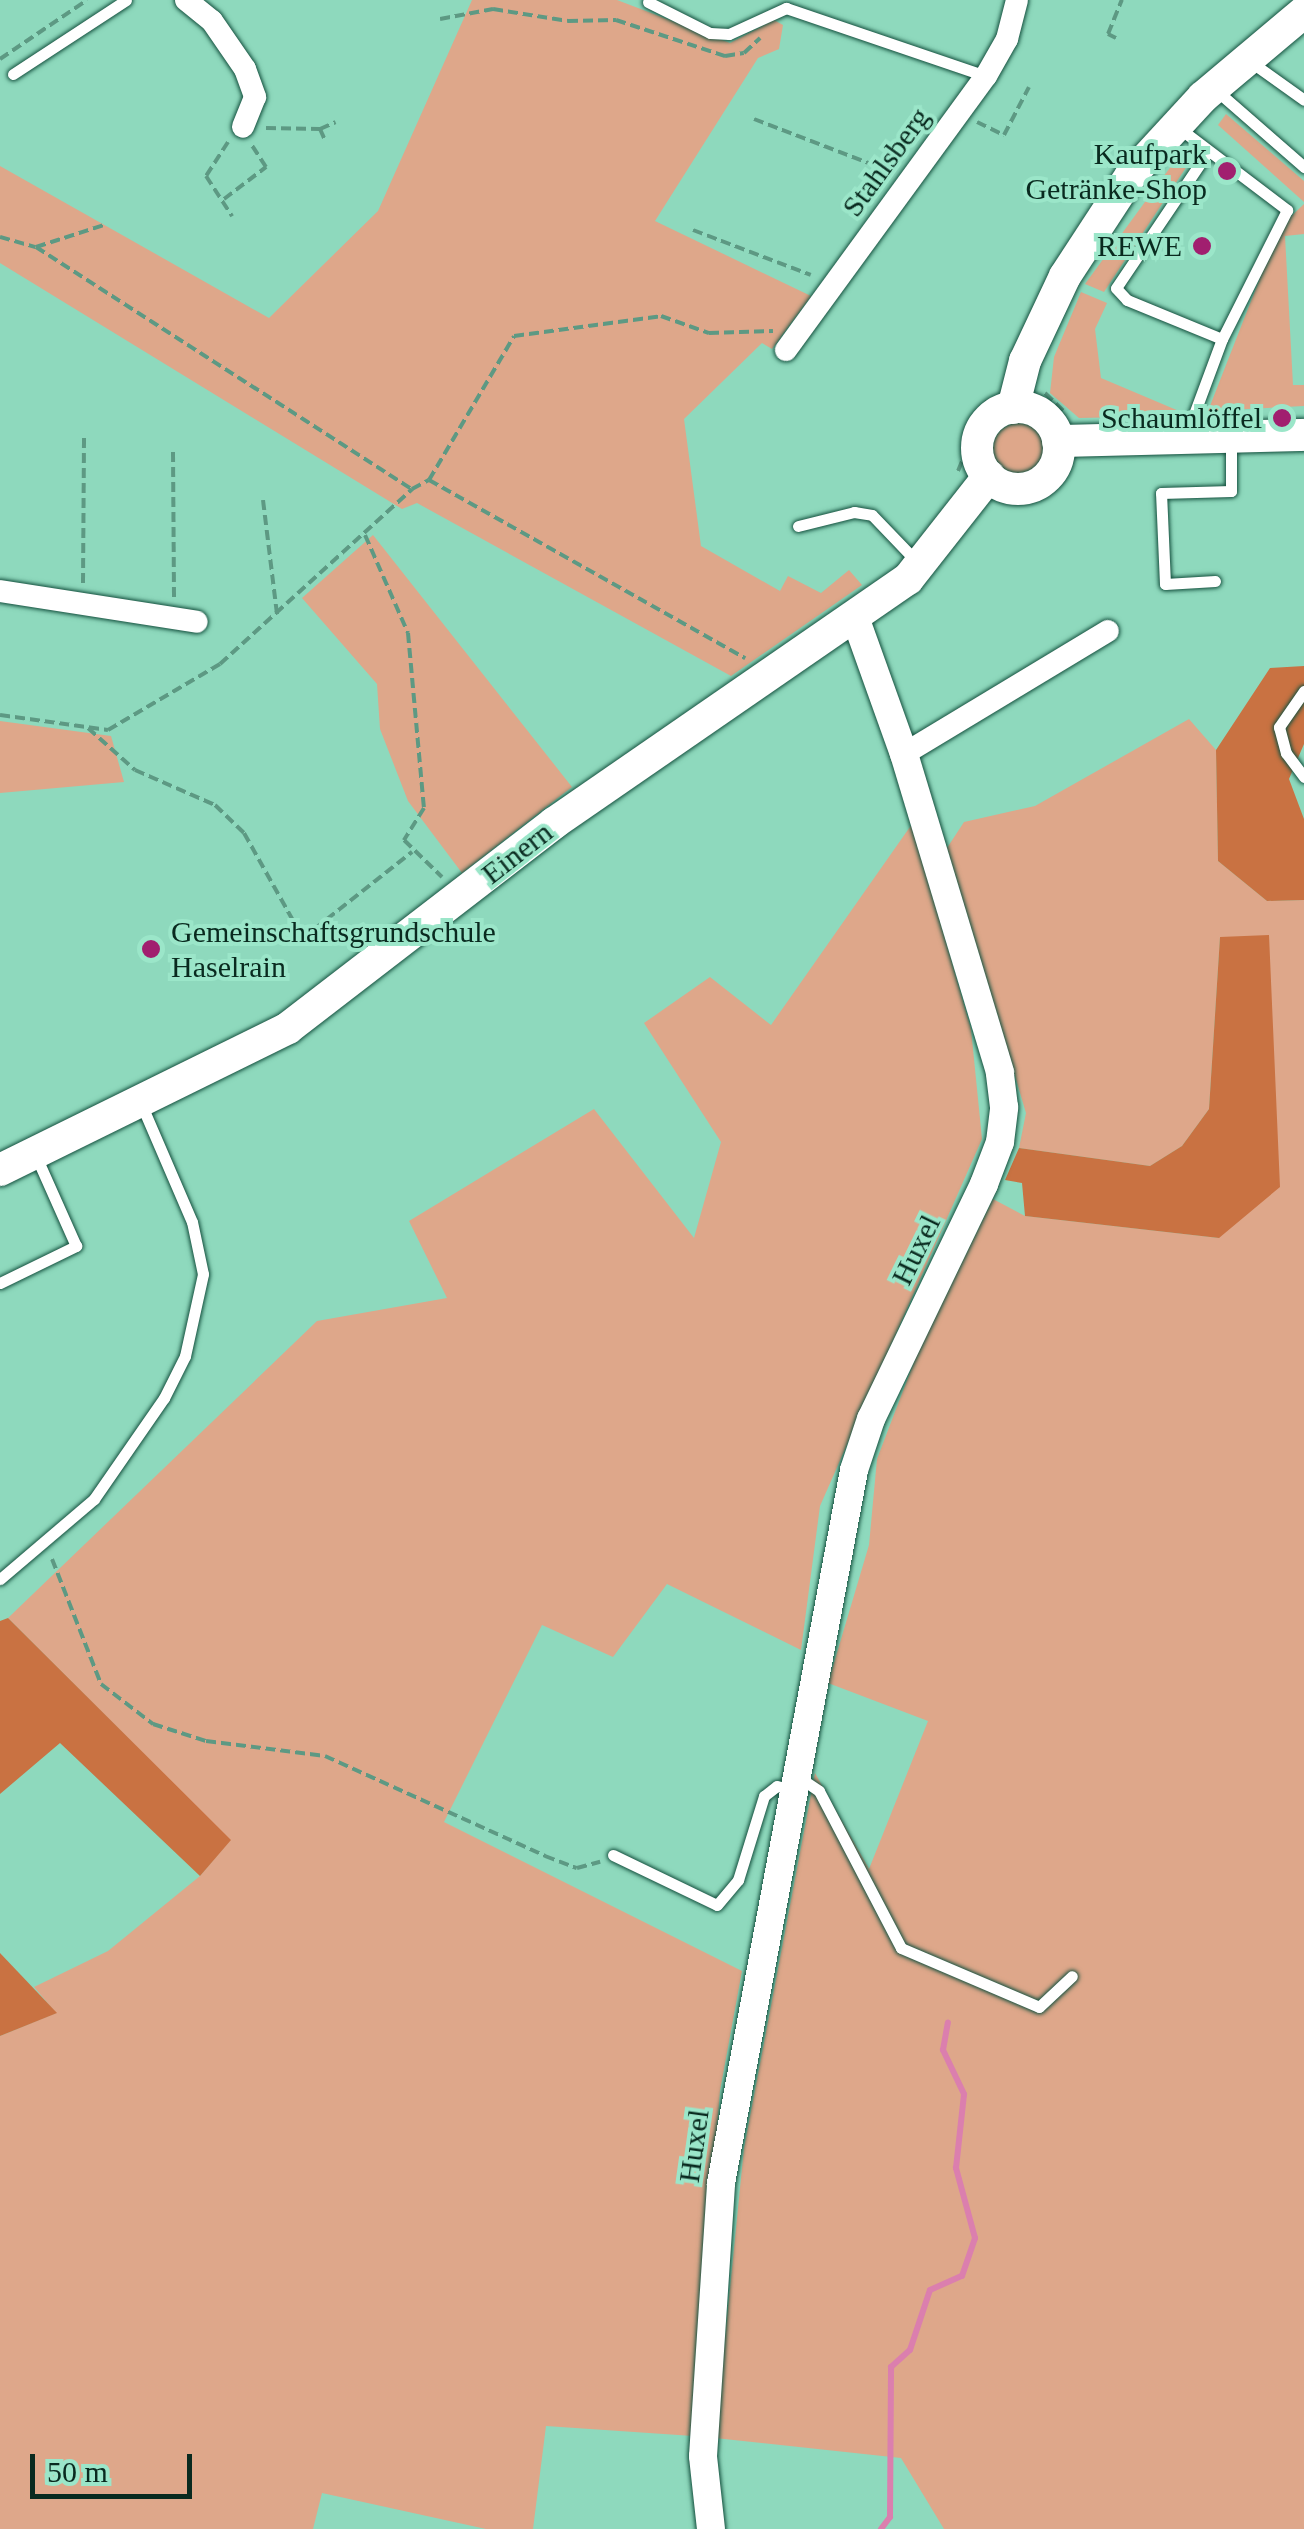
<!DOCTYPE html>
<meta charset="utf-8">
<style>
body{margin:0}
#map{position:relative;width:1304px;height:2529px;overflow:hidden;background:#8ed9bd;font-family:"Times New Roman",serif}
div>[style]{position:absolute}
.green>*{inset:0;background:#dea78a}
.round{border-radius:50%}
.forest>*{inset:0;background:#c97242}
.stream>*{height:6px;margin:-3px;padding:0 3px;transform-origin:3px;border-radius:3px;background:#db7fae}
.path>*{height:4px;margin-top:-2px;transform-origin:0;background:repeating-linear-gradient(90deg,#5d9983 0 10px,transparent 0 15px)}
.roads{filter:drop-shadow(0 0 2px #14503e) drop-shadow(0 0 2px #14503e)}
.service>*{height:11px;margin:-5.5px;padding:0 5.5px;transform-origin:5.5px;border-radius:5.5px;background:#fff}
.minor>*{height:22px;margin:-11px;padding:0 11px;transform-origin:11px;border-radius:11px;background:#fff}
.tertiary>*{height:28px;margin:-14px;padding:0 14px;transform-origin:14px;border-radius:14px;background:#fff}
.secondary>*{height:32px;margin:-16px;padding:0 16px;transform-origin:16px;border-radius:16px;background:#fff}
.secondary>.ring{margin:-16px;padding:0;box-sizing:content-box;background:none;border:32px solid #fff;border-radius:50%}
.dots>*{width:28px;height:28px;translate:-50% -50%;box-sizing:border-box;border:5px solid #9be6c9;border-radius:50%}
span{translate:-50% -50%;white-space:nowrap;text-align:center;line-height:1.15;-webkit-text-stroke:8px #9be6c9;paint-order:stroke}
.poi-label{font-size:30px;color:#092a1f}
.right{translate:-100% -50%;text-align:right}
.left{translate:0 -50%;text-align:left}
.street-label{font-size:30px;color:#092a1f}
.scale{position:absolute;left:30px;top:2454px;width:162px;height:45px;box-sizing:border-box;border:5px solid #092a1f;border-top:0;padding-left:12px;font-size:30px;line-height:35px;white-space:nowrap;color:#092a1f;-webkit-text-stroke:8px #9be6c9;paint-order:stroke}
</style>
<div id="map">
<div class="green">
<div style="clip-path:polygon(472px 0,617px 0,730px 43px,774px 20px,783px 25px,779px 49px,758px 58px,655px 221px,811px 296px,772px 349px,762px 343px,684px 419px,701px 546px,780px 591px,788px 576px,821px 593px,849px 570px,862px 585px,731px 676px,417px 503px,402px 509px,0 263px,0 166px,269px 318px,378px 211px)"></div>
<div style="clip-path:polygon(1226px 114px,1304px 181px,1304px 202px,1218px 125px)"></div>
<div style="clip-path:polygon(1180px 154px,1189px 163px,1104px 292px,1085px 284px)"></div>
<div style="clip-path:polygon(1304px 204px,1304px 234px,1285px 236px,1293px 385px,1304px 385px,1304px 406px,1208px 411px,1280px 227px)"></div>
<div style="clip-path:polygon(1081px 292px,1107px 303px,1095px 329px,1101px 378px,1179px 411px,1176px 416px,1079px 418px,1050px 393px,1054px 357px)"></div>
<div class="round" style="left:993px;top:423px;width:52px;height:52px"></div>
<div style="clip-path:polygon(373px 535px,572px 787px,462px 873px,408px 801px,380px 729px,377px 684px,302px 598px)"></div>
<div style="clip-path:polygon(1189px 719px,1216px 750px,1218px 861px,1267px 901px,1304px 900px,1304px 2529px,944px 2529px,901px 2458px,715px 2438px,744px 2148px,815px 1773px,869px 1869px,928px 1721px,828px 1683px,869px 1545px,877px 1459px,919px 1349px,993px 1199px,1025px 1216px,1219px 1238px,1220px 937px,1209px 1109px,1182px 1146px,1150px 1166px,1019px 1148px,1026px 1113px,947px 848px,964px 822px,1035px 806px)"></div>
<div style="clip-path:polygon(0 721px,111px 736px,124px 782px,0 793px)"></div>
<div style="clip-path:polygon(912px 824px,971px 1029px,982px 1139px,820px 1506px,801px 1650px,667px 1584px,613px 1657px,542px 1625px,444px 1822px,742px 1971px,720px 2091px,693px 2436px,546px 2426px,533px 2529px,486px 2529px,322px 2493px,313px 2529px,0 2529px,0 2036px,56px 2013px,34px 1987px,108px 1951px,200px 1876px,230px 1840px,8px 1618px,317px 1321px,447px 1298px,409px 1221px,594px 1109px,694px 1238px,721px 1142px,644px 1023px,710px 977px,771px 1025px)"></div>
</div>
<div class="forest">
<div style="clip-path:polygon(1304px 666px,1304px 744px,1289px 779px,1304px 819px,1304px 900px,1267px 901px,1218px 861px,1216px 750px,1270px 668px)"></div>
<div style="clip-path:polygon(1269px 935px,1280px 1187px,1219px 1238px,1025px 1216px,1022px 1183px,1005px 1180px,1019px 1148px,1150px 1166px,1182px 1146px,1209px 1109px,1220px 937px)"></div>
<div style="clip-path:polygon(8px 1618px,231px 1840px,200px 1876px,60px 1743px,0 1794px,0 1621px)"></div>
<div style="clip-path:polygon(0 1953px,57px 2013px,0 2036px)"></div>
</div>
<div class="stream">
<div style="left:881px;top:2529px;width:15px;rotate:-53deg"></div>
<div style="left:890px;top:2517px;width:150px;rotate:-89.6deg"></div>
<div style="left:891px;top:2367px;width:25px;rotate:-42deg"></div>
<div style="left:910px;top:2350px;width:63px;rotate:-71.6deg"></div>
<div style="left:930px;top:2290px;width:35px;rotate:-24deg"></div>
<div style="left:962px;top:2276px;width:40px;rotate:-71.1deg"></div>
<div style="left:975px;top:2238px;width:73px;rotate:-105.2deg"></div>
<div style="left:956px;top:2168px;width:74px;rotate:-83.8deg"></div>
<div style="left:964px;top:2094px;width:49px;rotate:-115.5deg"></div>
<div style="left:943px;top:2050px;width:28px;rotate:-80deg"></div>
</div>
<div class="path">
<div style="left:440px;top:19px;width:54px;rotate:-10.7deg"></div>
<div style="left:493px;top:9px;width:76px;rotate:9.1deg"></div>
<div style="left:568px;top:21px;width:48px;rotate:-1.2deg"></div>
<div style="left:616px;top:20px;width:115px;rotate:18.3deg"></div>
<div style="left:725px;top:56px;width:19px;rotate:-9deg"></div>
<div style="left:744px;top:53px;width:22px;rotate:-43deg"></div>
<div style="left:1116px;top:38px;width:9px;rotate:-153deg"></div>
<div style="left:1108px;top:34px;width:37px;rotate:-68deg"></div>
<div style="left:0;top:59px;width:105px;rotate:-34.1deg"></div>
<div style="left:754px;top:119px;width:148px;rotate:21deg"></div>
<div style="left:977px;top:122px;width:30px;rotate:26deg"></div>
<div style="left:1004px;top:135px;width:54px;rotate:-62.5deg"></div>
<div style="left:266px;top:128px;width:54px;rotate:1.1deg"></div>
<div style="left:320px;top:129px;width:10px;rotate:66deg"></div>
<div style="left:320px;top:129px;width:17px;rotate:-24deg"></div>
<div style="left:228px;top:142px;width:40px;rotate:122.9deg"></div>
<div style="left:206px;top:176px;width:48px;rotate:57deg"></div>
<div style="left:224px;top:199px;width:53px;rotate:-37.3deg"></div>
<div style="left:266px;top:167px;width:27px;rotate:-123deg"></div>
<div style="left:693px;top:230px;width:126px;rotate:20.9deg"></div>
<div style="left:0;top:237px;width:37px;rotate:16deg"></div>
<div style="left:36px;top:247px;width:447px;rotate:32.8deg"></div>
<div style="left:412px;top:489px;width:19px;rotate:-28deg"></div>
<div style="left:429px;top:480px;width:363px;rotate:29.4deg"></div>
<div style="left:36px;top:247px;width:71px;rotate:-17.9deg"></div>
<div style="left:1045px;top:393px;width:30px;rotate:44deg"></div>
<div style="left:173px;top:452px;width:145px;rotate:89.6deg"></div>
<div style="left:958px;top:471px;width:76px;rotate:-67.5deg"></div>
<div style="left:429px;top:480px;width:167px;rotate:-59.4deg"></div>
<div style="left:514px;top:336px;width:148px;rotate:-7.7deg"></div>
<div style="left:661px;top:316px;width:51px;rotate:19.5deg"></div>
<div style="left:709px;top:333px;width:64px;rotate:-1.8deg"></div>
<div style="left:263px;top:500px;width:115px;rotate:83deg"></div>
<div style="left:365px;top:535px;width:107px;rotate:66.3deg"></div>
<div style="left:408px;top:633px;width:176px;rotate:84.8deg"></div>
<div style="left:424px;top:808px;width:38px;rotate:122deg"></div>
<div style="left:404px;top:840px;width:53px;rotate:44.2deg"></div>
<div style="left:83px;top:583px;width:145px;rotate:-89.6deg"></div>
<div style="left:0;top:715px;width:109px;rotate:7.9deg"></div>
<div style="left:108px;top:730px;width:130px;rotate:-30.5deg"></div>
<div style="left:220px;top:664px;width:260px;rotate:-42.3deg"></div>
<div style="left:88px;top:728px;width:63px;rotate:41.8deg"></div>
<div style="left:135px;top:770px;width:87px;rotate:23.6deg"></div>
<div style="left:215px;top:805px;width:40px;rotate:44deg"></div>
<div style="left:244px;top:833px;width:120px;rotate:60.7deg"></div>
<div style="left:303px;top:938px;width:139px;rotate:-38.3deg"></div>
<div style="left:52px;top:1559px;width:134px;rotate:68.6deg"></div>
<div style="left:101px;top:1684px;width:66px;rotate:37.6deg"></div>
<div style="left:153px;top:1724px;width:56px;rotate:17.8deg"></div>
<div style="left:206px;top:1741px;width:120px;rotate:7.2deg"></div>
<div style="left:325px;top:1756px;width:242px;rotate:24.4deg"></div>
<div style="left:545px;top:1856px;width:34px;rotate:21deg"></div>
<div style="left:577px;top:1868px;width:24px;rotate:-15deg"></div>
</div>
<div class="roads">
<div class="service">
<div style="left:648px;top:2px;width:69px;rotate:26.6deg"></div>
<div style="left:710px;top:33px;width:19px;rotate:3deg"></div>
<div style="left:729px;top:34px;width:63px;rotate:-24.5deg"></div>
<div style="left:786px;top:8px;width:211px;rotate:18.8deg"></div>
<div style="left:1251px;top:62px;width:65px;rotate:35.6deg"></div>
<div style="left:13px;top:74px;width:135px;rotate:-33.2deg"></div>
<div style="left:1217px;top:91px;width:116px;rotate:41.1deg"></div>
<div style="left:1179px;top:128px;width:136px;rotate:37.2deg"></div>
<div style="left:1287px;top:210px;width:144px;rotate:116.7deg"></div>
<div style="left:1187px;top:433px;width:100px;rotate:-69.6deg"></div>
<div style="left:1222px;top:339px;width:103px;rotate:-157.7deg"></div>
<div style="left:1127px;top:300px;width:16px;rotate:-133deg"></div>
<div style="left:1116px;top:288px;width:163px;rotate:-56deg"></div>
<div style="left:798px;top:526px;width:58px;rotate:-14deg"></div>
<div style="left:854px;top:512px;width:18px;rotate:9deg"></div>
<div style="left:872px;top:515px;width:65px;rotate:46.2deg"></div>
<div style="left:1215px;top:581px;width:50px;rotate:176.6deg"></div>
<div style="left:1165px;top:584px;width:91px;rotate:-92.5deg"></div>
<div style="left:1161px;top:493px;width:70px;rotate:-1.6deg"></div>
<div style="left:1231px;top:491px;width:50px;rotate:-90deg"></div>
<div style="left:1304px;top:691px;width:44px;rotate:124.8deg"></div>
<div style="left:1279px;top:727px;width:27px;rotate:75deg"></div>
<div style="left:1286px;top:753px;width:30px;rotate:53deg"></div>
<div style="left:0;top:1283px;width:85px;rotate:-26deg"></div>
<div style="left:76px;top:1246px;width:101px;rotate:-114deg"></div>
<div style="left:0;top:1579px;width:123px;rotate:-40.4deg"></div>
<div style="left:94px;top:1499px;width:123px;rotate:-55.3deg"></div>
<div style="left:164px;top:1398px;width:47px;rotate:-63.4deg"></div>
<div style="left:185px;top:1356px;width:84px;rotate:-77.6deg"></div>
<div style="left:203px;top:1274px;width:53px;rotate:-101.9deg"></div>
<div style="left:192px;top:1222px;width:126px;rotate:-113.3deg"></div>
<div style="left:800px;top:1778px;width:23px;rotate:34deg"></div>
<div style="left:819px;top:1791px;width:177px;rotate:62.4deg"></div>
<div style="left:901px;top:1948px;width:150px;rotate:23.1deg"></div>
<div style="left:1039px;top:2007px;width:45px;rotate:-43.2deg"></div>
<div style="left:613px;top:1855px;width:115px;rotate:25.7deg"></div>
<div style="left:717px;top:1905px;width:33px;rotate:-50deg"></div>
<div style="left:738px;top:1880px;width:88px;rotate:-72.8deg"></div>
<div style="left:764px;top:1796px;width:16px;rotate:-38deg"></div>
<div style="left:777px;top:1786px;width:18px;rotate:13deg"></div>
</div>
<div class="minor">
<div style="left:186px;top:0;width:33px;rotate:39deg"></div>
<div style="left:212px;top:21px;width:58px;rotate:55.5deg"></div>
<div style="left:245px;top:69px;width:30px;rotate:70deg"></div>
<div style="left:255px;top:97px;width:32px;rotate:112deg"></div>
<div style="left:786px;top:350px;width:339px;rotate:-53.9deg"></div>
<div style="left:986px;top:76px;width:43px;rotate:-60.4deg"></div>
<div style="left:1007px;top:39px;width:40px;rotate:-75.6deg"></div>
<div style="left:0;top:591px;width:199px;rotate:8.9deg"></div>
<div style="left:904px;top:754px;width:238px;rotate:-31.1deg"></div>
</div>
<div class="tertiary">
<div style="left:711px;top:2529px;width:73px;rotate:-96.3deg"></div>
<div style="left:703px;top:2456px;width:274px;rotate:-86.2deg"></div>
<div style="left:721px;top:2183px;width:725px;rotate:-79.43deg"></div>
<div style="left:854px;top:1470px;width:54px;rotate:-71.6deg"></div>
<div style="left:871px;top:1419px;width:261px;rotate:-64.3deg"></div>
<div style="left:984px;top:1184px;width:45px;rotate:-69.1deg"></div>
<div style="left:1000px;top:1142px;width:35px;rotate:-83deg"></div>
<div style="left:1004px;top:1107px;width:35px;rotate:-97deg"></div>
<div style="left:1000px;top:1072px;width:332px;rotate:-106.8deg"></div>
<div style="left:904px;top:754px;width:142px;rotate:-109.7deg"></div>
</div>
<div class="secondary">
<div class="ring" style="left:977px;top:407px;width:50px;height:50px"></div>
<div style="left:1013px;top:408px;width:49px;rotate:-75.7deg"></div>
<div style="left:1025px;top:361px;width:94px;rotate:-64.8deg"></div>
<div style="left:1065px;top:276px;width:121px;rotate:-56.8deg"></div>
<div style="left:1131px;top:175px;width:106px;rotate:-47.3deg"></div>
<div style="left:1203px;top:97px;width:132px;rotate:-40.1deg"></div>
<div style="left:1058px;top:441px;width:246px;rotate:-1.4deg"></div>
<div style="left:0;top:1170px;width:321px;rotate:-26.2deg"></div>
<div style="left:288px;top:1028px;width:336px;rotate:-37.6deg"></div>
<div style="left:554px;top:823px;width:430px;rotate:-34.6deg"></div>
<div style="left:908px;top:579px;width:131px;rotate:-51.8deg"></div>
</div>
</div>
<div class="dots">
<div style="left:1227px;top:171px;background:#a11f6f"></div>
<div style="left:1202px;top:246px;background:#a11f6f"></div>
<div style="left:1282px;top:418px;background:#a11f6f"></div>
<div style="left:151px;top:949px;background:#a11f6f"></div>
</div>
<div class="poi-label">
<span class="right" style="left:1207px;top:171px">Kaufpark<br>Getränke-Shop</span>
<span class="right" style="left:1182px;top:246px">REWE</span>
<span class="right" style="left:1262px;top:418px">Schaumlöffel</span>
<span class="left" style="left:171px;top:949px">Gemeinschaftsgrundschule<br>Haselrain</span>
</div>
<div class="street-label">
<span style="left:886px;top:162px;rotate:-54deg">Stahlsberg</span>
<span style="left:517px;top:853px;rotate:-38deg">Einern</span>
<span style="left:916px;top:1250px;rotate:-64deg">Huxel</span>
<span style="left:694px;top:2146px;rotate:-82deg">Huxel</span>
</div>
<div class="scale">50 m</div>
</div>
